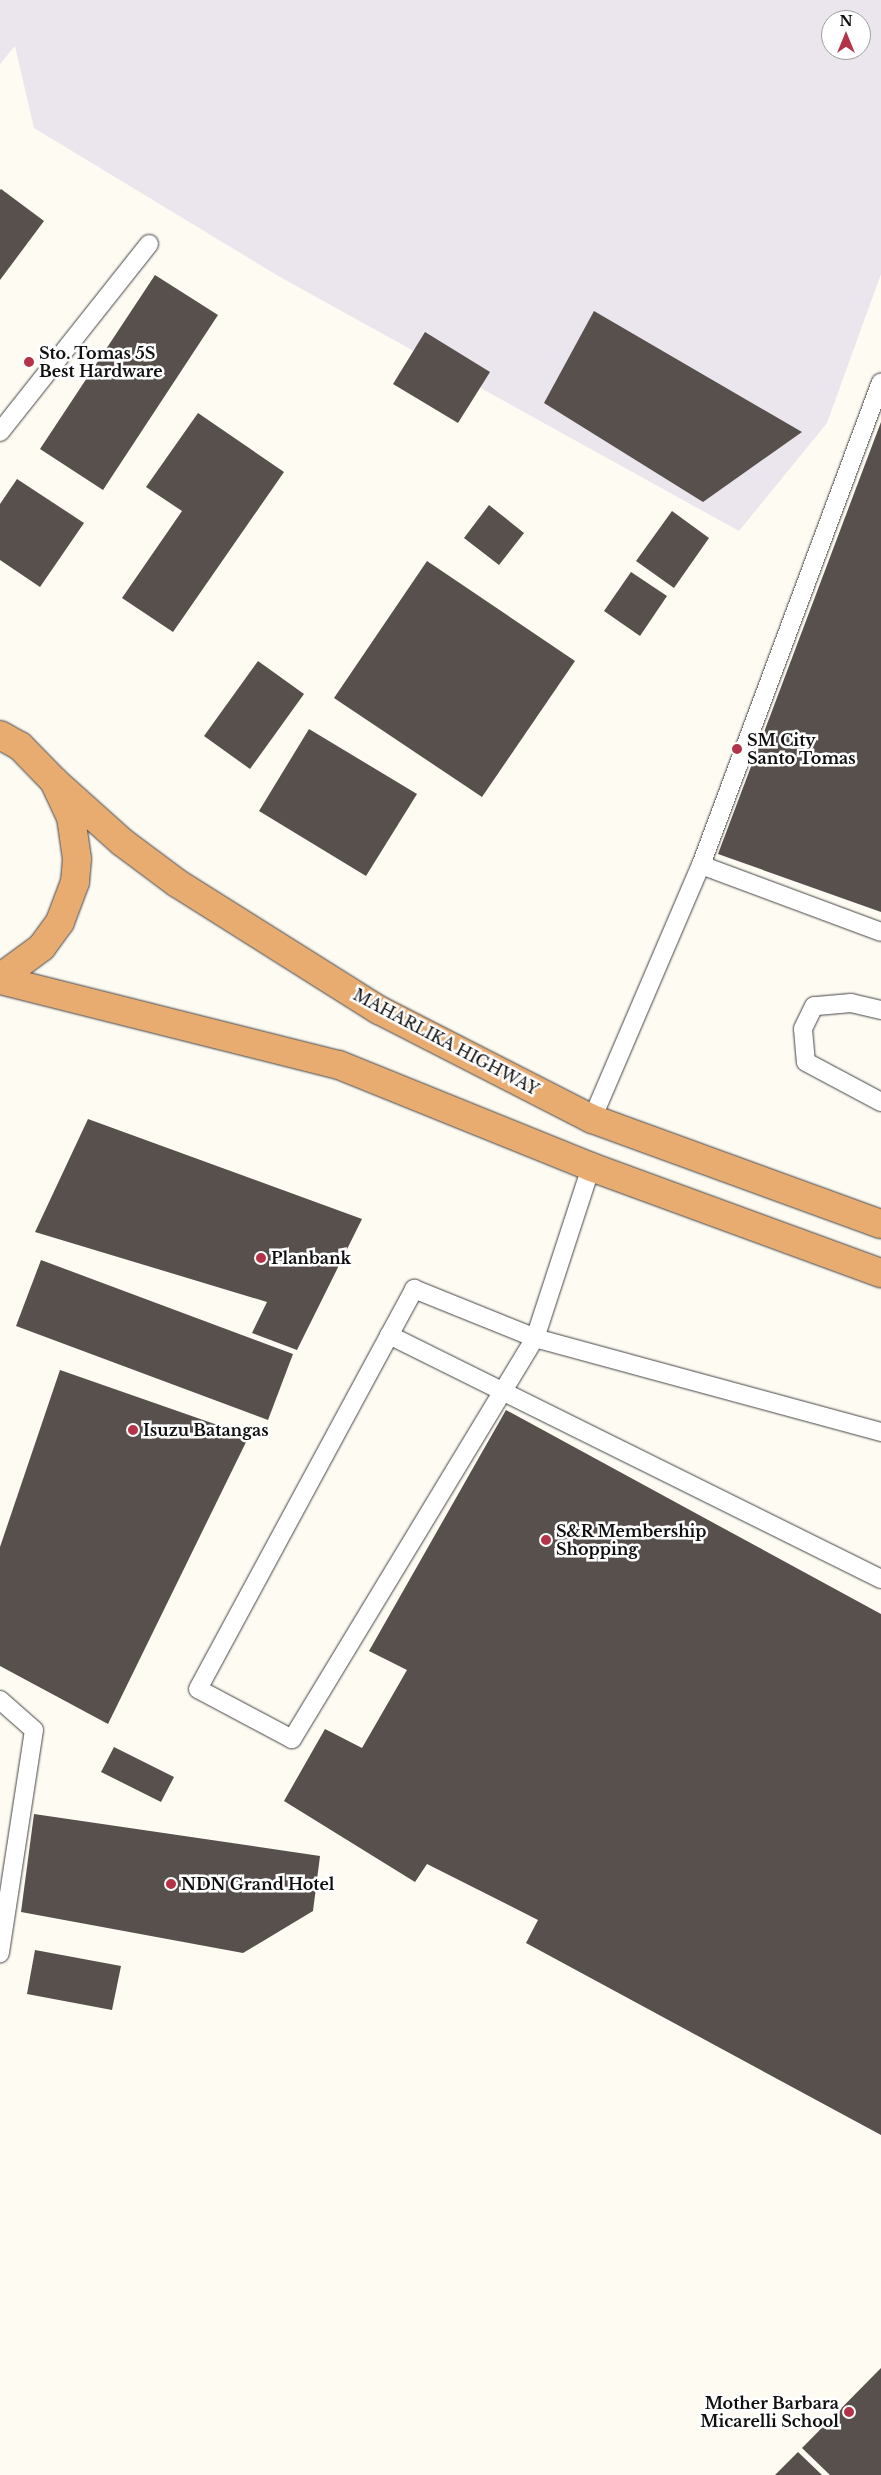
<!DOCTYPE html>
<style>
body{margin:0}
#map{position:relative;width:881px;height:2475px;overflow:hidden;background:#fefbf3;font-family:"Libre Baskerville",serif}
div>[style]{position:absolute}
.industrial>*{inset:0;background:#ebe5ed}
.building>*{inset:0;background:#57504d}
.roads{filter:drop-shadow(0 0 1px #434343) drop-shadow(0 0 1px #434343)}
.service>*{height:18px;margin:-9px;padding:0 9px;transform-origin:9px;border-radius:9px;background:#fff}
.trunk>*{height:28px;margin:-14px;padding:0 14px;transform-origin:14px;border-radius:14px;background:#e8ab70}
.dots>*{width:14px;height:14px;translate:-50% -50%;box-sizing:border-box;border:2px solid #fff;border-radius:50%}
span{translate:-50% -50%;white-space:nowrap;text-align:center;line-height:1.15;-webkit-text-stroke:5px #fff;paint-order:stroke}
.poi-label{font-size:16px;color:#101010;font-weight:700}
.left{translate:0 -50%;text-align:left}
.right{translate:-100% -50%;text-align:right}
.street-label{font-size:16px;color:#101010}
.north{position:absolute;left:821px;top:10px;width:50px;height:50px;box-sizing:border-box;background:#fff;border:1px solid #9f9f9f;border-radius:50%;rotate:0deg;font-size:14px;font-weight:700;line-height:20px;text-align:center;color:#101010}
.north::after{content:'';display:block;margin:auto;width:18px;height:22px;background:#b33448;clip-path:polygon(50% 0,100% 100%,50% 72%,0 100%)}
</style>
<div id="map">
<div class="industrial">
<div style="clip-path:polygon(evenodd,0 0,881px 0,881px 274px,827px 423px,739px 531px,280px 277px,34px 128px,15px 46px,0 64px,0 0,831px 20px,861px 20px,861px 50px,831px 50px,831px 20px)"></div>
</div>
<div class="building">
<div style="clip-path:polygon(1px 189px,44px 221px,0 280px,0 190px)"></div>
<div style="clip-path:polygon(155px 275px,218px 315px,103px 490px,40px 449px)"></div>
<div style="clip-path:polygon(594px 311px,802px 432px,703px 502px,544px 403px)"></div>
<div style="clip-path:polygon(425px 332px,490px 372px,458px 423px,393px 384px)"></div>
<div style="clip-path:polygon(198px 413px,284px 472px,173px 632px,122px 598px,182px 511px,146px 487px)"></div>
<div style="clip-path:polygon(881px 422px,881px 912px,718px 854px)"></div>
<div style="clip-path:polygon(17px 479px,84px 523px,40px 587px,0 560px,0 504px)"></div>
<div style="clip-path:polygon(489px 505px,524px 533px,499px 565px,464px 538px)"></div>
<div style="clip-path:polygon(672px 511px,709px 538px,674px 588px,636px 561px)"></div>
<div style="clip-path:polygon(427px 561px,575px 661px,482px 797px,334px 698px)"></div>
<div style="clip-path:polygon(631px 572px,667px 596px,640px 636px,604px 611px)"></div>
<div style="clip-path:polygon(258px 661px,304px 694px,250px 769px,204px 736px)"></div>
<div style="clip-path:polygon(309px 729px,417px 794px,366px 876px,259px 811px)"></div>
<div style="clip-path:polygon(88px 1119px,362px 1219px,297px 1350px,252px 1333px,267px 1302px,35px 1232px)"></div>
<div style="clip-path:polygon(41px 1260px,293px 1354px,268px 1420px,16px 1326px)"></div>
<div style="clip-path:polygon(60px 1370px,249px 1436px,108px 1724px,0 1666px,0 1547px)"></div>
<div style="clip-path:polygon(506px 1410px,881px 1614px,881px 2135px,526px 1943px,538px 1920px,427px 1864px,415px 1882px,284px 1801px,325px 1729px,362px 1748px,407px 1670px,369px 1651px)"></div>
<div style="clip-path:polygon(114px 1747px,174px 1777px,161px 1802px,101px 1772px)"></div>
<div style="clip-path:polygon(34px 1814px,320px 1856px,313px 1911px,243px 1953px,21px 1912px)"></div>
<div style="clip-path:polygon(35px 1950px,121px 1966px,112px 2010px,27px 1994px)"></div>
<div style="clip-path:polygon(881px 2368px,881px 2475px,830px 2475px,802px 2448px)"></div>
<div style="clip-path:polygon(798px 2452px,822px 2475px,775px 2475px)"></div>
</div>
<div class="roads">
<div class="service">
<div style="left:0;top:432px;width:240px;rotate:-51.6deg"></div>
<div style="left:701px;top:865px;width:192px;rotate:20.4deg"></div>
<div style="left:881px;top:1010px;width:31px;rotate:-167deg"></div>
<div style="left:851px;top:1003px;width:37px;rotate:175deg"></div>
<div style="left:814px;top:1006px;width:25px;rotate:116deg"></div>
<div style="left:803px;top:1029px;width:33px;rotate:85deg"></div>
<div style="left:806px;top:1062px;width:85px;rotate:28.1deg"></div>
<div style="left:592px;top:1119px;width:276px;rotate:-66.8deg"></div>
<div style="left:701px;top:865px;width:515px;rotate:-69.56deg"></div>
<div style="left:591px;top:1167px;width:180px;rotate:108.1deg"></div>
<div style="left:535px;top:1338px;width:469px;rotate:121.2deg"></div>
<div style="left:292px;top:1739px;width:106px;rotate:-152deg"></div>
<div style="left:198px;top:1689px;width:455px;rotate:-61.6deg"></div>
<div style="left:414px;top:1289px;width:131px;rotate:22deg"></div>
<div style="left:535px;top:1338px;width:359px;rotate:15.2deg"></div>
<div style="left:389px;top:1335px;width:549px;rotate:26.38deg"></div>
<div style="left:0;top:1700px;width:45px;rotate:41.4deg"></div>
<div style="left:34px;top:1730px;width:226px;rotate:98.7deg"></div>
</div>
<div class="trunk">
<div style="left:0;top:735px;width:23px;rotate:29deg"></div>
<div style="left:20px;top:746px;width:49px;rotate:45.8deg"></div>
<div style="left:54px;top:781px;width:40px;rotate:65deg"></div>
<div style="left:71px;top:817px;width:42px;rotate:81.9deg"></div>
<div style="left:77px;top:859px;width:23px;rotate:95deg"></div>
<div style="left:75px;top:882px;width:43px;rotate:110.6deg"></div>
<div style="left:60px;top:922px;width:31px;rotate:126deg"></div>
<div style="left:42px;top:947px;width:52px;rotate:143.6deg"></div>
<div style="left:54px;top:781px;width:91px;rotate:41.9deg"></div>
<div style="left:122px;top:842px;width:69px;rotate:36.7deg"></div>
<div style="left:177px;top:883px;width:239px;rotate:32.2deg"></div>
<div style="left:379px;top:1010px;width:239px;rotate:27.1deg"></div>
<div style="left:592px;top:1119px;width:307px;rotate:20deg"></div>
<div style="left:0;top:980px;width:349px;rotate:14.1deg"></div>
<div style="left:339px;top:1065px;width:272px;rotate:22deg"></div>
<div style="left:591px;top:1167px;width:309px;rotate:20.1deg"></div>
</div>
</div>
<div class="dots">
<div style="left:29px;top:362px;background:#b33448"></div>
<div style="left:737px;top:749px;background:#b33448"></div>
<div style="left:261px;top:1258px;background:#b33448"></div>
<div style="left:133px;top:1430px;background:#b33448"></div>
<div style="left:546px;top:1540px;background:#b33448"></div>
<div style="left:171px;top:1884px;background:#b33448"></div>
<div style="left:849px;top:2412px;background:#b33448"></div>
</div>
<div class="poi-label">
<span class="left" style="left:39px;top:362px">Sto. Tomas 5S<br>Best Hardware</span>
<span class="left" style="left:747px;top:749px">SM City<br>Santo Tomas</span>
<span class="left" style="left:271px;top:1258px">Planbank</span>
<span class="left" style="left:143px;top:1430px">Isuzu Batangas</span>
<span class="left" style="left:556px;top:1540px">S&amp;R Membership<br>Shopping</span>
<span class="left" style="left:181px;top:1884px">NDN Grand Hotel</span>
<span class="right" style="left:839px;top:2412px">Mother Barbara<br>Micarelli School</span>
</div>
<div class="street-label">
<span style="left:446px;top:1042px;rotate:28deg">MAHARLIKA HIGHWAY</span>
</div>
<div class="north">N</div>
</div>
